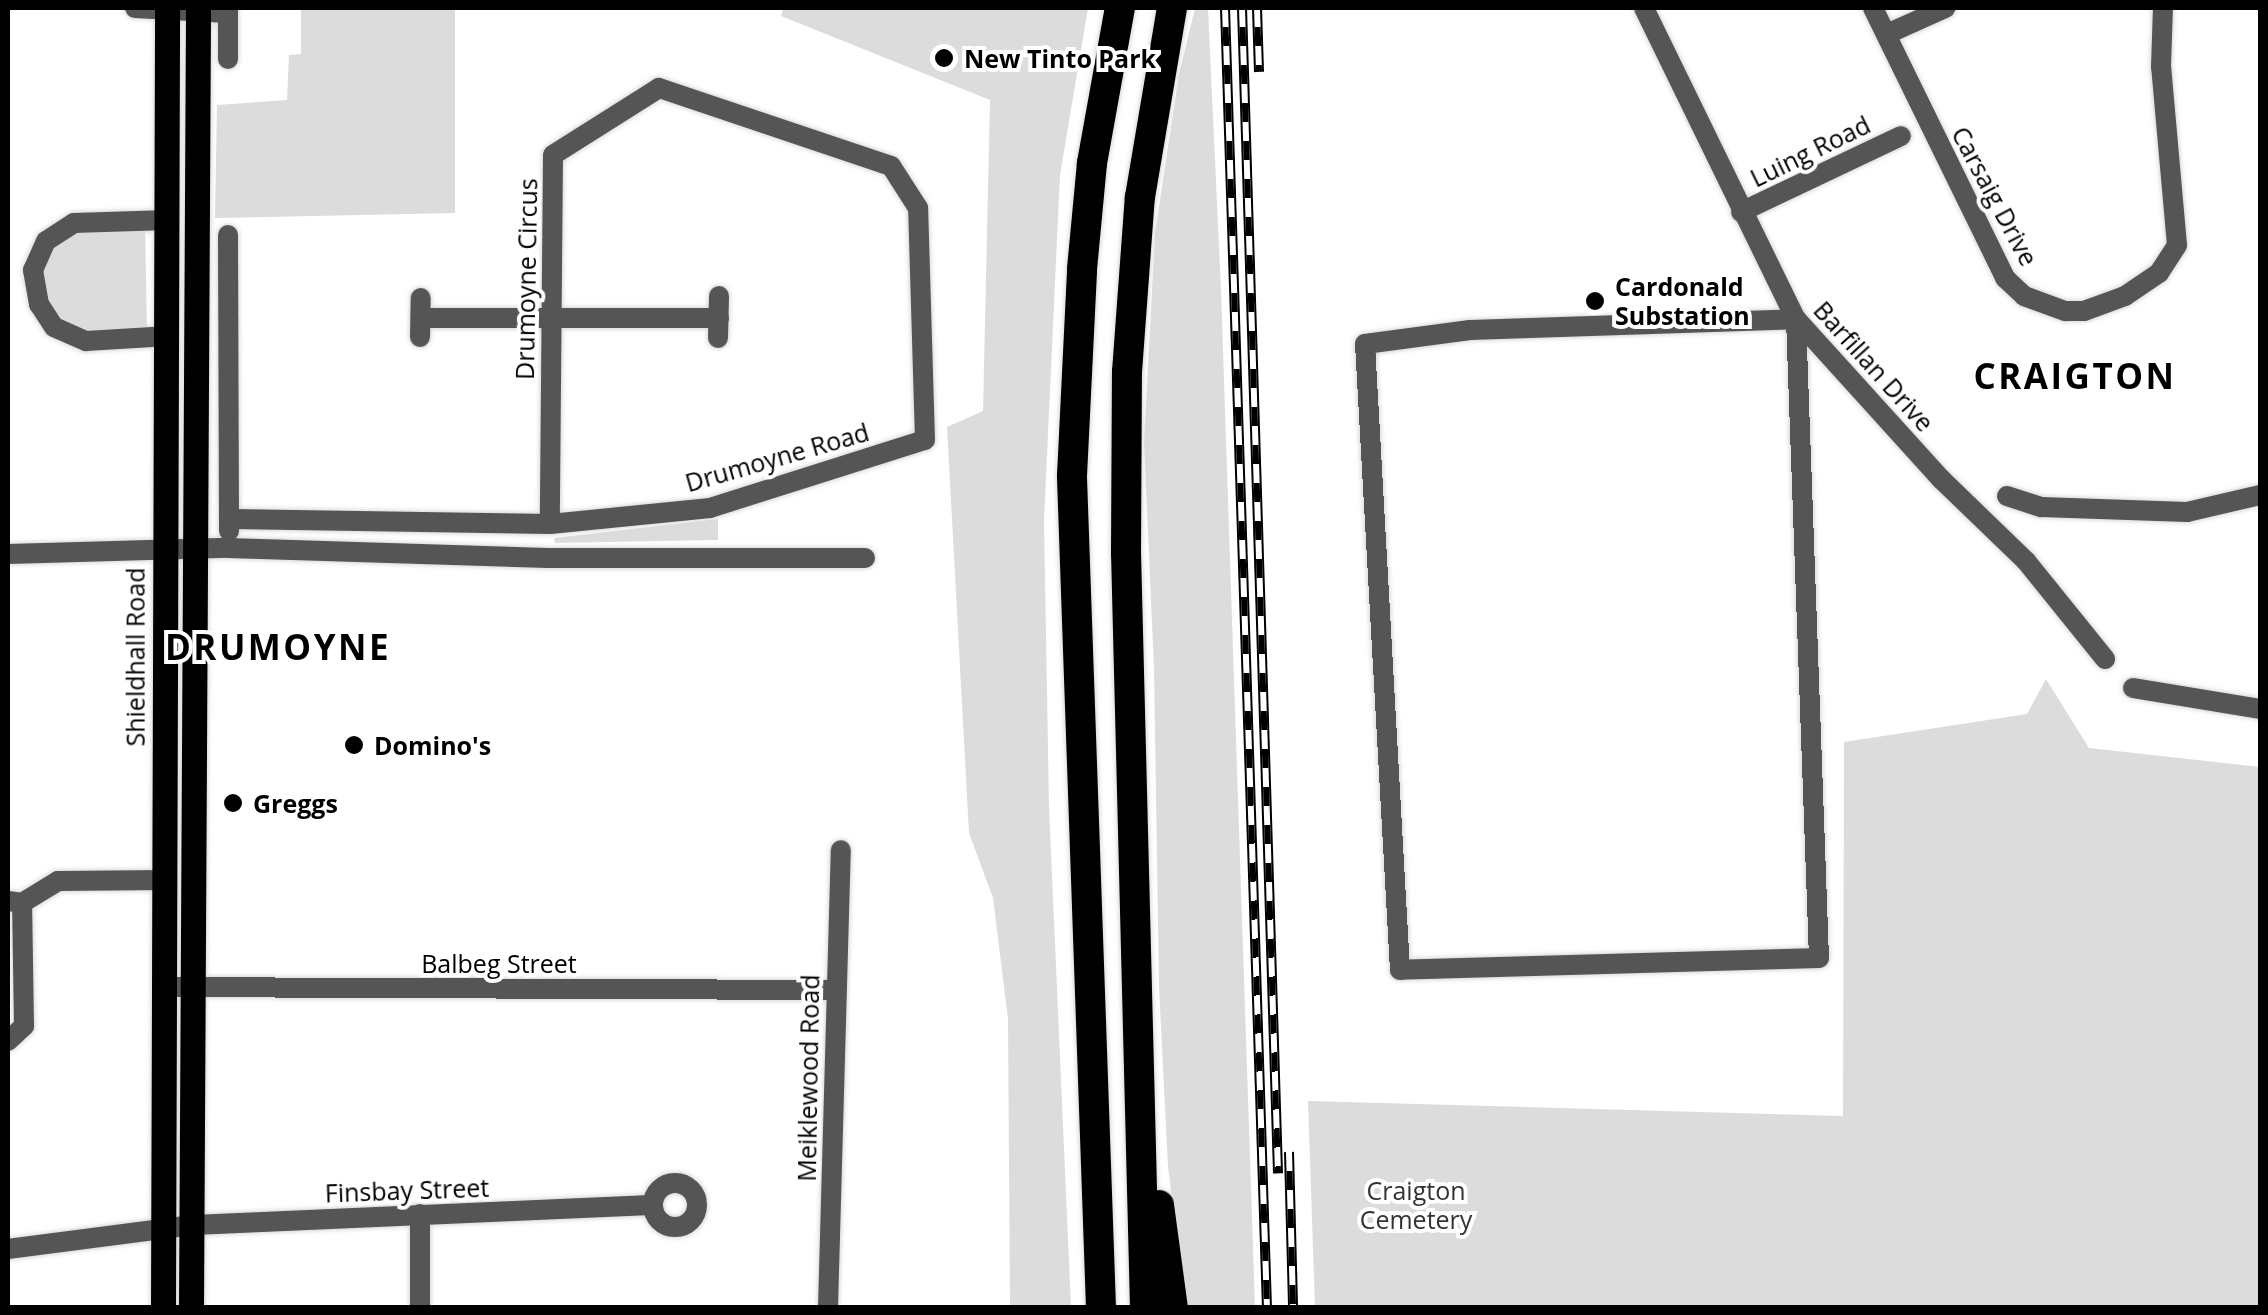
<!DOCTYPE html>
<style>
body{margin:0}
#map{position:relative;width:2268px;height:1315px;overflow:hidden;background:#fff;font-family:"Open Sans",sans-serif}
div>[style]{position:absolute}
.green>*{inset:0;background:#dcdcdc}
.roads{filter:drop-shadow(0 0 2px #dbdbdb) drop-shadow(0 0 2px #dbdbdb)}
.street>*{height:20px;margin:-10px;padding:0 10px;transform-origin:10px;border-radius:10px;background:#555}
.street>.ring{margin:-10px;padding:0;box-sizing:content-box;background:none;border:20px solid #555;border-radius:50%}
.primary>*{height:25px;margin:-12.5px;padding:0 12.5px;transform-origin:12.5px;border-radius:12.5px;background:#000}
.highway>*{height:30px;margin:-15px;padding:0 15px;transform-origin:15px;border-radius:15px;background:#000}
.rail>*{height:10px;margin-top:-5px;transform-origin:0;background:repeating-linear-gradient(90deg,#fff 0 19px,#000 0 38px);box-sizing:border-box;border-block:2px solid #000}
.dots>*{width:28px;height:28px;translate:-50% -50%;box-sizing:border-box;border:5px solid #fff;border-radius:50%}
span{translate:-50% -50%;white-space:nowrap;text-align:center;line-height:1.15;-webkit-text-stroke:8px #fff;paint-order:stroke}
.poi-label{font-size:25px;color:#000;font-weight:700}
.left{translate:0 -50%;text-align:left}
.street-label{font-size:25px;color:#000}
.park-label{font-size:25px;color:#333}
.district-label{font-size:35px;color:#000;font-weight:700;letter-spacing:2.5px}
.frame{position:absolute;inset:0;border:10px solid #000;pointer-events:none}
</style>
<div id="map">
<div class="green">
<div style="clip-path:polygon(301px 8px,455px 8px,455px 213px,215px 218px,217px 105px,287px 100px,289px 55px,301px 54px)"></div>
<div style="clip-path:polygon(783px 8px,1088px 8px,1060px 175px,1044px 520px,1049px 807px,1071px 1307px,1010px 1307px,1008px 1019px,993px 898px,969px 833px,947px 427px,983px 411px,990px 100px,781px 16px)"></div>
<div style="clip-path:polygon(1195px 8px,1208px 8px,1221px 290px,1255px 1307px,1186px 1307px,1168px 1167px,1159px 987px,1154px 669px,1144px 442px,1155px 233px,1179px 74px)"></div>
<div style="clip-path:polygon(145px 220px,147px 335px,86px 341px,39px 304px,46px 241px,74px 223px)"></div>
<div style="clip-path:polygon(718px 519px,718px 540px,555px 543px,554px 538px)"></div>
<div style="clip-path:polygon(2046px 679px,2089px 748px,2260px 767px,2260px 1307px,1315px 1307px,1308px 1101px,1843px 1116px,1844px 742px,2027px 714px)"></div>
</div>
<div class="roads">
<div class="street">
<div style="left:135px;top:8px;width:93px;rotate:3.1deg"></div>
<div style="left:1644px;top:8px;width:346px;rotate:64deg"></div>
<div style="left:1796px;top:319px;width:216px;rotate:47.8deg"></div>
<div style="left:1941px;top:479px;width:118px;rotate:44deg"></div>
<div style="left:2026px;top:561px;width:126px;rotate:51.1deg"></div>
<div style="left:1873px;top:8px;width:301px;rotate:63.9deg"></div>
<div style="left:2005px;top:278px;width:26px;rotate:43deg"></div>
<div style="left:2024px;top:296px;width:44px;rotate:20.1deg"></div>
<div style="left:2065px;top:311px;width:19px"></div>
<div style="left:2084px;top:311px;width:44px;rotate:-20.1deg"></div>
<div style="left:2125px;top:296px;width:41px;rotate:-34.1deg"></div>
<div style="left:2159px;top:273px;width:33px;rotate:-57deg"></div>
<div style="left:2177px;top:245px;width:179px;rotate:-95.1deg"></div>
<div style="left:2161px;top:67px;width:59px;rotate:-88.1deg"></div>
<div style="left:1887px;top:34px;width:64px;rotate:-24.1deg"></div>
<div style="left:228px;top:59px;width:51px;rotate:-90deg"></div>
<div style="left:1741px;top:212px;width:177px;rotate:-25.4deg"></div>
<div style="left:168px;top:220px;width:94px;rotate:178.2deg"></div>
<div style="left:74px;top:223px;width:33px;rotate:147deg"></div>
<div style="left:46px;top:241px;width:32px;rotate:114deg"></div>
<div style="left:33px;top:270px;width:35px;rotate:80deg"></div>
<div style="left:39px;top:304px;width:27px;rotate:57deg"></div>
<div style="left:54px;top:327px;width:35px;rotate:24deg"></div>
<div style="left:86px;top:341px;width:83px;rotate:-3.4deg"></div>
<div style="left:228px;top:235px;width:296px;rotate:89.8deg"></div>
<div style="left:421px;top:318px;width:298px"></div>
<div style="left:1796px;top:319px;width:639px;rotate:87.94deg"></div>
<div style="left:1819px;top:958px;width:419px;rotate:178.4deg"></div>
<div style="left:1400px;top:970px;width:627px;rotate:-93.2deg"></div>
<div style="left:1365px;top:344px;width:106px;rotate:-7.6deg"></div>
<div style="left:1470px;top:330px;width:326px;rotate:-1.9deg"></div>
<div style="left:420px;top:337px;width:39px;rotate:-89deg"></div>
<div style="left:718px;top:338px;width:42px;rotate:-88.6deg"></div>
<div style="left:2007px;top:496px;width:36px;rotate:18deg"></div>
<div style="left:2041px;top:507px;width:146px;rotate:2deg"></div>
<div style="left:2187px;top:512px;width:75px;rotate:-13.1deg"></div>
<div style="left:230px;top:519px;width:320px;rotate:0.9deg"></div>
<div style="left:550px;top:524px;width:161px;rotate:-5.7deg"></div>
<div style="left:710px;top:508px;width:225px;rotate:-17.6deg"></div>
<div style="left:925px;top:440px;width:232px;rotate:-91.7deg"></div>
<div style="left:918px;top:208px;width:50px;rotate:-122.7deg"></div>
<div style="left:891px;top:166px;width:245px;rotate:-161.4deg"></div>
<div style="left:659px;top:88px;width:125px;rotate:147.7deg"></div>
<div style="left:553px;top:155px;width:369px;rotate:90.5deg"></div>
<div style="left:8px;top:554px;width:220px;rotate:-1.6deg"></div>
<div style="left:228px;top:548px;width:320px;rotate:1.8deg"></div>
<div style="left:548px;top:558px;width:317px"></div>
<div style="left:2133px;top:688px;width:129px;rotate:9.4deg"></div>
<div style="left:8px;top:901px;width:14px;rotate:8deg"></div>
<div style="left:22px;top:903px;width:42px;rotate:-31.4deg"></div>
<div style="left:58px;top:881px;width:107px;rotate:-0.5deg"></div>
<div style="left:164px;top:987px;width:670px;rotate:0.26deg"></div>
<div style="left:8px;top:1041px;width:22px;rotate:-43deg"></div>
<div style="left:24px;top:1026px;width:123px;rotate:-90.9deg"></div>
<div class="ring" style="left:653px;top:1183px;width:24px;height:24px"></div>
<div style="left:420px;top:1214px;width:94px;rotate:90deg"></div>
<div style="left:8px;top:1249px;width:186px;rotate:-7.4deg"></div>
<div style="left:192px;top:1225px;width:461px;rotate:-2.5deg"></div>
<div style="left:828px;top:1308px;width:458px;rotate:-88.4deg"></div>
</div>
<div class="primary">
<div style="left:163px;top:1308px;width:1300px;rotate:-89.82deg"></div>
<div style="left:191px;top:1308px;width:1300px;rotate:-89.69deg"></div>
</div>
<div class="highway">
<div style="left:1159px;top:1205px;width:104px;rotate:82.3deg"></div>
<div style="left:1101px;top:1308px;width:833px;rotate:-92deg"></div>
<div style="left:1072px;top:476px;width:207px;rotate:-87.2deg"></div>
<div style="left:1082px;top:269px;width:106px;rotate:-84.6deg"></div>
<div style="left:1092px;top:163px;width:158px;rotate:-79.8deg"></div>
<div style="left:1145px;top:1308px;width:755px;rotate:-91.44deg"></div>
<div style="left:1126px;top:553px;width:181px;rotate:-89.7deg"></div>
<div style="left:1127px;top:372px;width:175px;rotate:-85.8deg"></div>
<div style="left:1140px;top:197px;width:192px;rotate:-80.4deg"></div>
</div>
</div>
<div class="rail">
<div style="left:1225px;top:8px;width:1301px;rotate:88.15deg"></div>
<div style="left:1242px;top:8px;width:1166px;rotate:88.23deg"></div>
<div style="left:1257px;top:8px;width:64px;rotate:88.2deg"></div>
<div style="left:1289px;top:1152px;width:156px;rotate:88.5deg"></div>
</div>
<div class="dots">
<div style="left:944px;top:58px;background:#000"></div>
<div style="left:1595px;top:301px;background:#000"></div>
<div style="left:354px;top:745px;background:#000"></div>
<div style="left:233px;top:803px;background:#000"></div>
</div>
<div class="poi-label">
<span class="left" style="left:964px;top:58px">New Tinto Park</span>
<span class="left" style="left:1615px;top:301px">Cardonald<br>Substation</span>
<span class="left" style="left:374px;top:745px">Domino's</span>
<span class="left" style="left:253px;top:803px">Greggs</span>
</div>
<div class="street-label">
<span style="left:1810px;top:151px;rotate:-26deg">Luing Road</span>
<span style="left:1995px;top:196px;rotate:62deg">Carsaig Drive</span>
<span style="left:526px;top:279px;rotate:-89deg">Drumoyne Circus</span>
<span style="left:1874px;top:366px;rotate:48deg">Barfillan Drive</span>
<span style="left:777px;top:457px;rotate:-16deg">Drumoyne Road</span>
<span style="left:135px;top:657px;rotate:-90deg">Shieldhall Road</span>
<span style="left:499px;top:963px">Balbeg Street</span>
<span style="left:808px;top:1078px;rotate:-89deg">Meiklewood Road</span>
<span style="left:407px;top:1190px;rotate:-2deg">Finsbay Street</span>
</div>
<div class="park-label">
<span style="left:1416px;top:1205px">Craigton<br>Cemetery</span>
</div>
<div class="district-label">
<span style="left:2075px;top:376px">CRAIGTON</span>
<span style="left:278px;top:647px">DRUMOYNE</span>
</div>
<div class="frame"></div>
</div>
